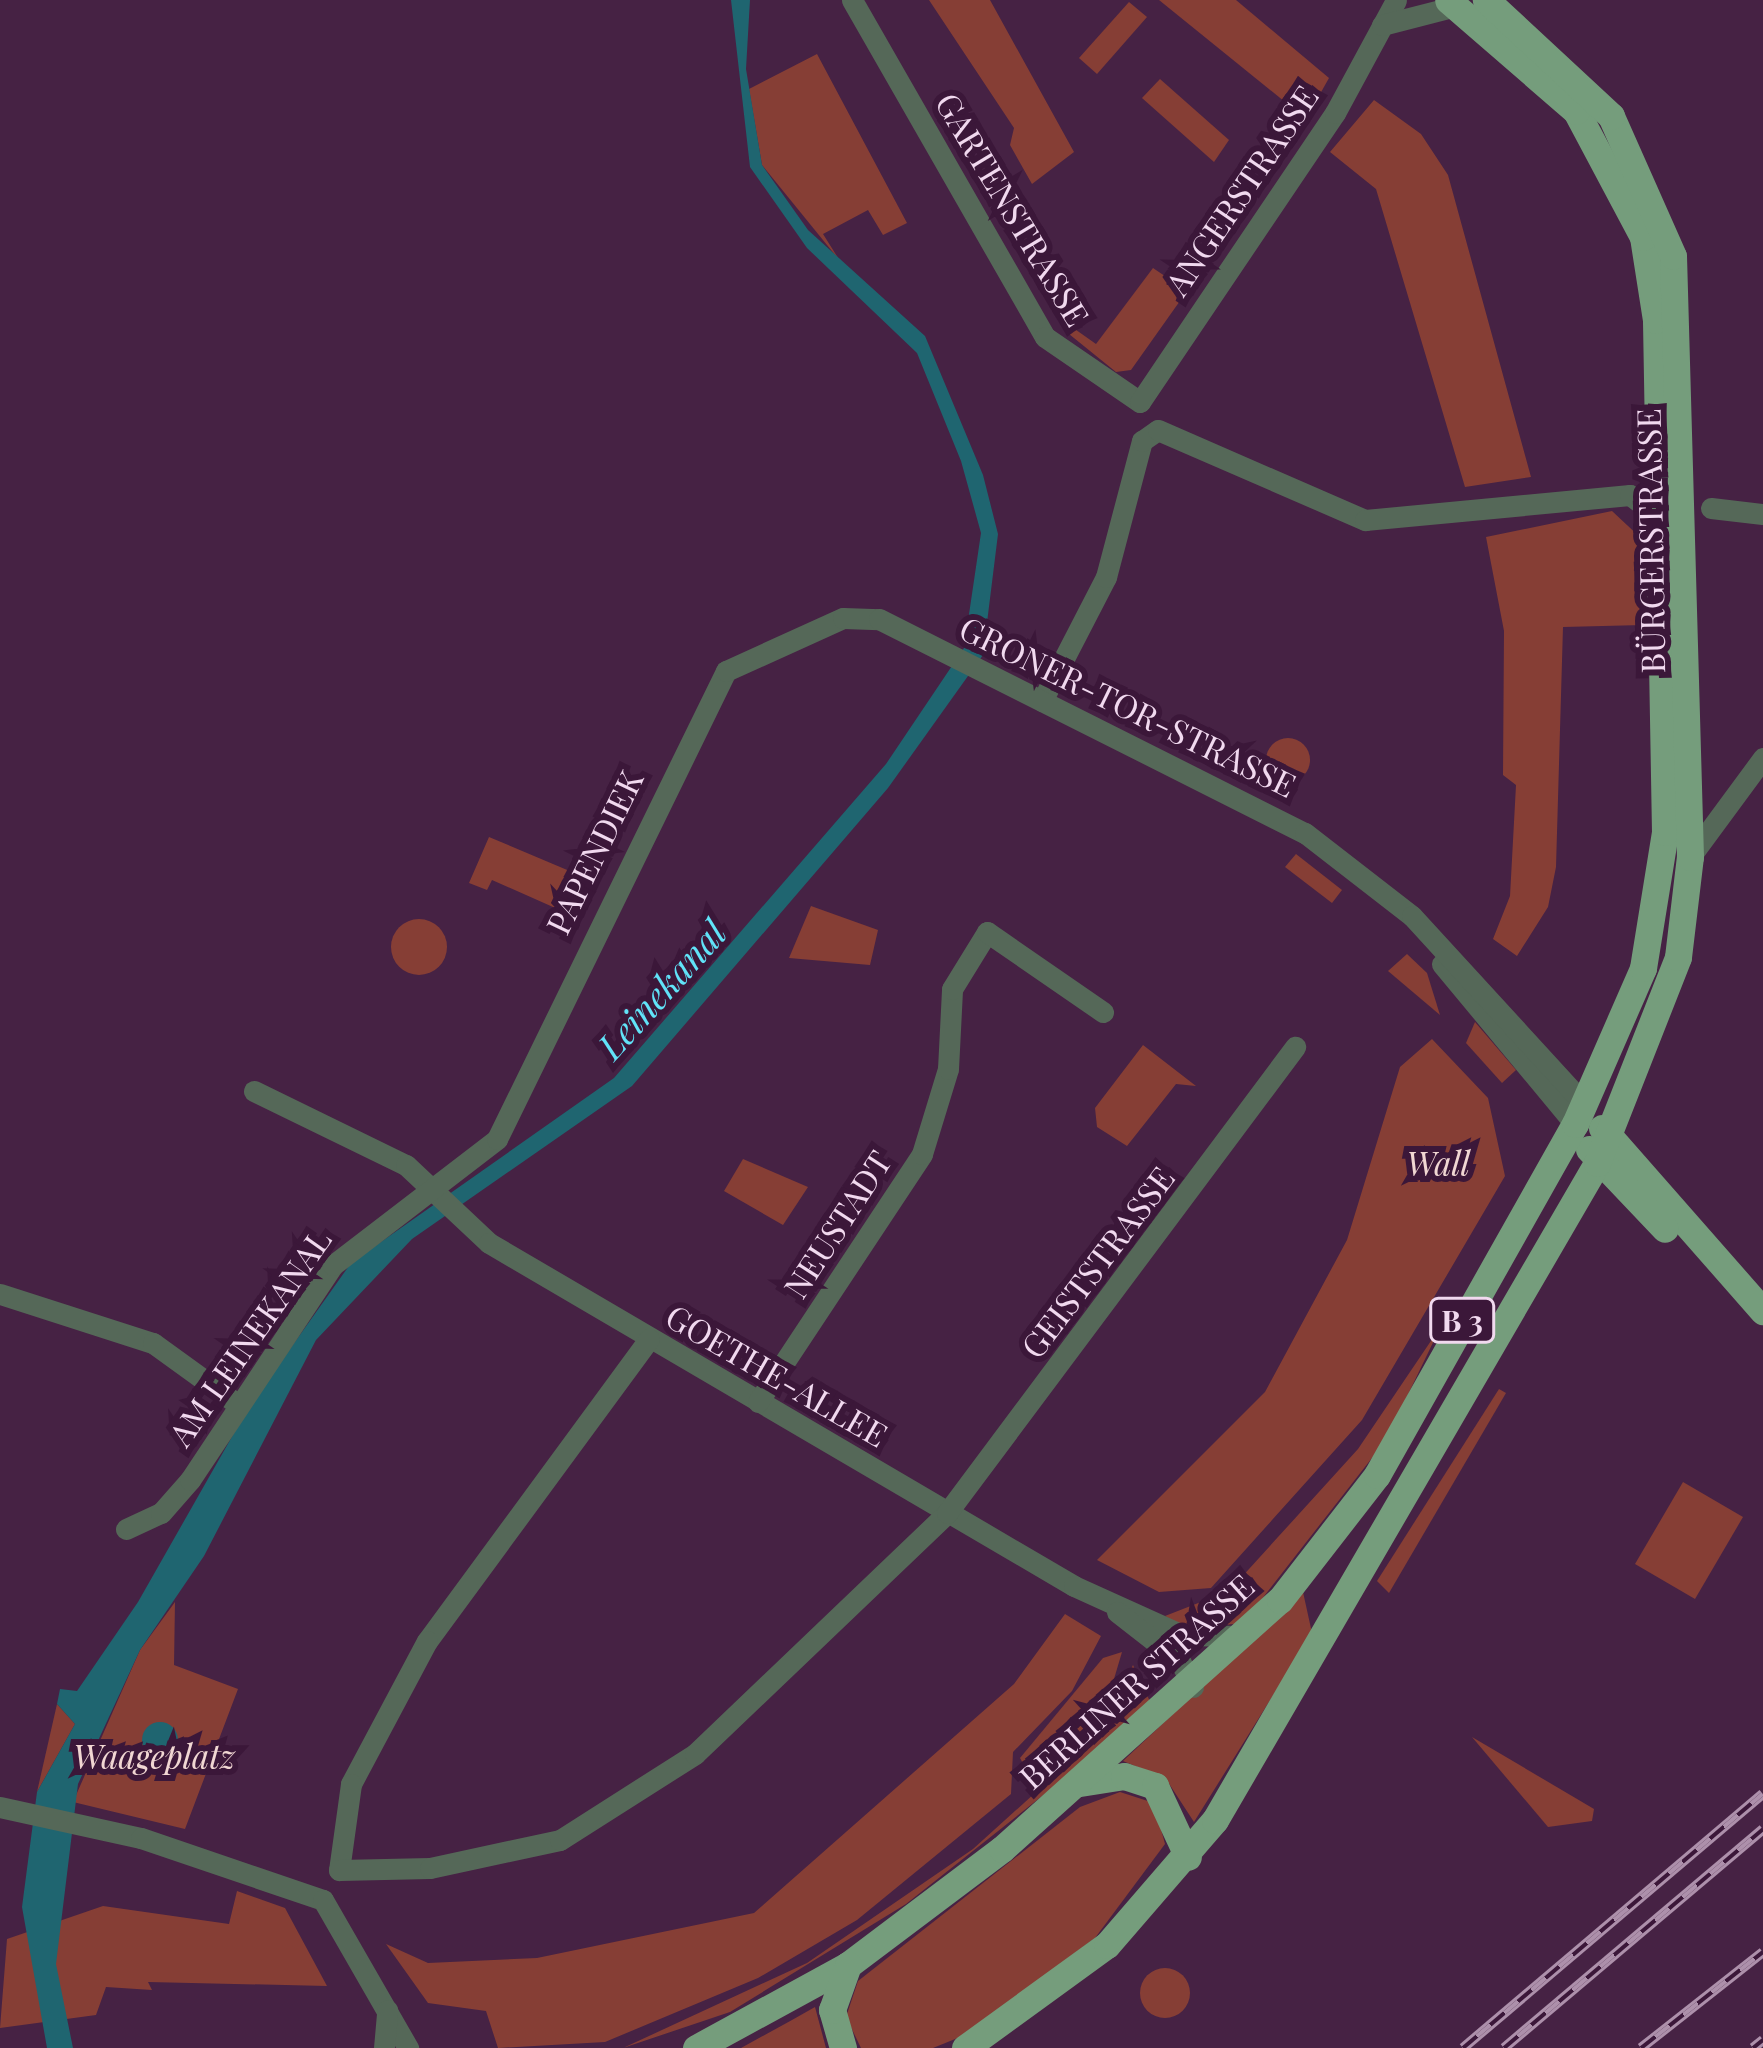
<!DOCTYPE html>
<meta charset="utf-8">
<style>
body{margin:0}
#map{position:relative;width:1763px;height:2048px;overflow:hidden;background:#462244;font-family:"Playfair Display",serif}
div>[style]{position:absolute}
.green>*{inset:0;background:#863e35}
.round{border-radius:50%}
.water>*{inset:0;background:#1f6570}
.minor>*{height:21px;margin:-10.5px;padding:0 10.5px;transform-origin:10.5px;border-radius:10.5px;background:#556858}
.major>*{height:27px;margin:-13.5px;padding:0 13.5px;transform-origin:13.5px;border-radius:13.5px;background:#759d7c}
.rail>*{height:10px;margin-top:-5px;transform-origin:0;background:repeating-linear-gradient(90deg,#3b1739 0 18px,#ad90ab 0 36px);box-sizing:border-box;border-block:3px solid #ad90ab}
span{translate:-50% -50%;white-space:nowrap;text-align:center;line-height:1.15;-webkit-text-stroke:12px #3b1739;paint-order:stroke}
.shield-label span{padding:3px 9px;background:#3b1739;border:3px solid;border-radius:9px;-webkit-text-stroke-width:0}
.shield-label{font-size:30px;color:#f1d9ef;font-weight:700}
.street-label{font-size:33px;color:#f1d9ef}
.park-label{font-size:33px;color:#f1d7d3;font-style:italic}
.water-label{font-size:36px;color:#61e3f8;font-style:italic}
</style>
<div id="map">
<div class="green">
<div style="clip-path:polygon(929px 0,990px 0,1074px 152px,1032px 184px,1010px 145px,1014px 128px)"></div>
<div style="clip-path:polygon(1159px 0,1236px 0,1329px 78px,1306px 119px)"></div>
<div style="clip-path:polygon(1129px 2px,1147px 17px,1097px 74px,1079px 58px)"></div>
<div style="clip-path:polygon(817px 54px,907px 223px,883px 235px,868px 210px,823px 234px,840px 261px,762px 165px,749px 89px)"></div>
<div style="clip-path:polygon(1160px 79px,1229px 140px,1214px 162px,1142px 98px)"></div>
<div style="clip-path:polygon(1374px 100px,1421px 134px,1448px 175px,1531px 477px,1465px 487px,1376px 189px,1330px 152px)"></div>
<div style="clip-path:polygon(1153px 268px,1187px 291px,1131px 370px,1116px 372px,1069px 334px,1055px 310px,1055px 298px,1072px 304px,1062px 320px,1096px 344px)"></div>
<div style="clip-path:polygon(1612px 511px,1643px 540px,1643px 625px,1563px 627px,1556px 867px,1548px 907px,1517px 956px,1493px 939px,1510px 896px,1516px 785px,1503px 775px,1504px 631px,1486px 537px)"></div>
<div class="round" style="left:1266px;top:738px;width:44px;height:44px"></div>
<div style="clip-path:polygon(489px 837px,598px 883px,580px 919px,492px 880px,487px 890px,469px 883px)"></div>
<div style="clip-path:polygon(1296px 854px,1342px 890px,1332px 903px,1285px 867px)"></div>
<div style="clip-path:polygon(811px 906px,878px 930px,870px 965px,789px 958px)"></div>
<div class="round" style="left:391px;top:919px;width:56px;height:56px"></div>
<div style="clip-path:polygon(1407px 954px,1427px 973px,1440px 1015px,1388px 971px)"></div>
<div style="clip-path:polygon(1475px 1022px,1516px 1070px,1502px 1083px,1466px 1043px)"></div>
<div style="clip-path:polygon(1432px 1039px,1488px 1098px,1505px 1176px,1362px 1420px,1211px 1588px,1159px 1592px,1097px 1560px,1265px 1392px,1347px 1240px,1400px 1067px)"></div>
<div style="clip-path:polygon(1143px 1045px,1196px 1086px,1176px 1084px,1127px 1146px,1097px 1127px,1095px 1108px)"></div>
<div style="clip-path:polygon(743px 1159px,808px 1187px,783px 1225px,724px 1191px)"></div>
<div style="clip-path:polygon(1441px 1326px,1386px 1440px,1243px 1623px,1187px 1629px,1165px 1616px,1229px 1591px,1358px 1449px)"></div>
<div style="clip-path:polygon(1499px 1389px,1506px 1393px,1389px 1593px,1377px 1581px)"></div>
<div style="clip-path:polygon(1683px 1482px,1743px 1517px,1695px 1599px,1635px 1564px)"></div>
<div style="clip-path:polygon(1303px 1592px,1312px 1633px,1194px 1822px,1166px 1779px,1123px 1761px)"></div>
<div style="clip-path:polygon(175px 1602px,174px 1665px,238px 1689px,185px 1829px,73px 1802px,140px 1650px)"></div>
<div style="clip-path:polygon(1065px 1614px,1101px 1636px,1072px 1691px,1013px 1752px,1011px 1794px,857px 1920px,758px 1978px,605px 2042px,498px 2048px,486px 2011px,428px 2003px,386px 1944px,428px 1963px,537px 1958px,754px 1913px,1014px 1684px)"></div>
<div style="clip-path:polygon(1122px 1652px,1106px 1706px,1037px 1788px,1020px 1758px,1103px 1658px)"></div>
<div style="clip-path:polygon(1133px 1665px,1153px 1708px,906px 1904px,730px 2012px,623px 2048px,807px 1963px,973px 1849px,1098px 1736px)"></div>
<div style="clip-path:polygon(57px 1704px,75px 1724px,37px 1792px)"></div>
<div style="clip-path:polygon(1472px 1737px,1594px 1809px,1592px 1821px,1548px 1827px)"></div>
<div style="clip-path:polygon(1120px 1792px,1154px 1803px,1165px 1844px,1095px 1938px,965px 2035px,933px 2048px,861px 2048px,846px 2017px,858px 1981px,1080px 1807px)"></div>
<div style="clip-path:polygon(237px 1891px,285px 1908px,327px 1986px,148px 1982px,152px 1990px,106px 1987px,96px 2015px,0 2028px,7px 1939px,103px 1906px,229px 1924px)"></div>
<div class="round" style="left:1140px;top:1968px;width:50px;height:50px"></div>
<div style="clip-path:polygon(815px 2007px,826px 2048px,741px 2048px,792px 2020px)"></div>
</div>
<div class="water">
<div style="clip-path:polygon(731px 0,750px 0,746px 69px,762px 165px,808px 230px,925px 336px,983px 475px,998px 534px,983px 655px,888px 788px,632px 1086px,412px 1239px,316px 1340px,204px 1556px,140px 1650px,78px 1784px,56px 1964px,73px 2048px,47px 2048px,22px 1907px,37px 1792px,75px 1724px,57px 1704px,60px 1689px,77px 1691px,138px 1602px,250px 1405px,351px 1263px,614px 1078px,886px 764px,964px 648px,981px 533px,961px 461px,917px 353px,807px 248px,750px 167px)"></div>
<div class="round" style="left:142px;top:1722px;width:36px;height:36px"></div>
</div>
<div class="minor">
<div style="left:852px;top:0;width:388px;rotate:60.2deg"></div>
<div style="left:1045px;top:337px;width:115px;rotate:34.4deg"></div>
<div style="left:1140px;top:402px;width:349px;rotate:-56deg"></div>
<div style="left:1335px;top:113px;width:128px;rotate:-61.6deg"></div>
<div style="left:1382px;top:25px;width:76px;rotate:-14.4deg"></div>
<div style="left:1711px;top:508px;width:52px;rotate:6.6deg"></div>
<div style="left:1042px;top:701px;width:140px;rotate:-62.7deg"></div>
<div style="left:1106px;top:577px;width:141px;rotate:-75.2deg"></div>
<div style="left:1142px;top:441px;width:19px;rotate:-35deg"></div>
<div style="left:1158px;top:430px;width:226px;rotate:23.5deg"></div>
<div style="left:1365px;top:520px;width:266px;rotate:-5.4deg"></div>
<div style="left:1630px;top:495px;width:41px;rotate:37.1deg"></div>
<div style="left:1690px;top:857px;width:123px;rotate:-53.6deg"></div>
<div style="left:1442px;top:964px;width:208px;rotate:50.3deg"></div>
<div style="left:254px;top:1091px;width:169px;rotate:26deg"></div>
<div style="left:406px;top:1165px;width:114px;rotate:43.2deg"></div>
<div style="left:489px;top:1243px;width:678px;rotate:30.38deg"></div>
<div style="left:1074px;top:1586px;width:119px;rotate:24.4deg"></div>
<div style="left:1182px;top:1635px;width:58px;rotate:1deg"></div>
<div style="left:0;top:1294px;width:161px;rotate:17.8deg"></div>
<div style="left:153px;top:1343px;width:102px;rotate:35.9deg"></div>
<div style="left:649px;top:1339px;width:375px;rotate:126.3deg"></div>
<div style="left:427px;top:1641px;width:162px;rotate:118deg"></div>
<div style="left:351px;top:1784px;width:87px;rotate:97.9deg"></div>
<div style="left:339px;top:1870px;width:91px;rotate:-1.3deg"></div>
<div style="left:430px;top:1868px;width:133px;rotate:-12.2deg"></div>
<div style="left:560px;top:1840px;width:160px;rotate:-32.5deg"></div>
<div style="left:695px;top:1754px;width:349px;rotate:-43.7deg"></div>
<div style="left:947px;top:1513px;width:582px;rotate:-53.25deg"></div>
<div style="left:758px;top:1402px;width:297px;rotate:-56.5deg"></div>
<div style="left:922px;top:1154px;width:89px;rotate:-73deg"></div>
<div style="left:948px;top:1069px;width:80px;rotate:-87.1deg"></div>
<div style="left:952px;top:989px;width:67px;rotate:-58.4deg"></div>
<div style="left:987px;top:932px;width:141px;rotate:34.6deg"></div>
<div style="left:126px;top:1529px;width:38px;rotate:-25deg"></div>
<div style="left:161px;top:1513px;width:44px;rotate:-48.7deg"></div>
<div style="left:190px;top:1480px;width:258px;rotate:-56.4deg"></div>
<div style="left:333px;top:1265px;width:207px;rotate:-37.5deg"></div>
<div style="left:497px;top:1139px;width:521px;rotate:-63.93deg"></div>
<div style="left:726px;top:671px;width:128px;rotate:-24.4deg"></div>
<div style="left:843px;top:618px;width:36px;rotate:2deg"></div>
<div style="left:879px;top:619px;width:477px;rotate:26.7deg"></div>
<div style="left:1305px;top:833px;width:135px;rotate:37.8deg"></div>
<div style="left:1412px;top:916px;width:256px;rotate:47.5deg"></div>
<div style="left:1117px;top:1612px;width:80px;rotate:37.9deg"></div>
<div style="left:1180px;top:1661px;width:29px;rotate:63deg"></div>
<div style="left:0;top:1807px;width:144px;rotate:12.4deg"></div>
<div style="left:141px;top:1838px;width:192px;rotate:18.8deg"></div>
<div style="left:323px;top:1900px;width:171px;rotate:60.1deg"></div>
<div style="left:384px;top:2048px;width:38px;rotate:-85deg"></div>
</div>
<div class="major">
<div style="left:1602px;top:1128px;width:244px;rotate:48.7deg"></div>
<div style="left:1589px;top:1149px;width:110px;rotate:46.5deg"></div>
<div style="left:1080px;top:1783px;width:45px;rotate:-9deg"></div>
<div style="left:1124px;top:1776px;width:33px;rotate:18deg"></div>
<div style="left:1155px;top:1786px;width:78px;rotate:65.1deg"></div>
<div style="left:696px;top:2048px;width:173px;rotate:-28.6deg"></div>
<div style="left:848px;top:1965px;width:193px;rotate:-37deg"></div>
<div style="left:1002px;top:1849px;width:373px;rotate:-41.9deg"></div>
<div style="left:1280px;top:1600px;width:158px;rotate:-52.2deg"></div>
<div style="left:1377px;top:1475px;width:403px;rotate:-60.6deg"></div>
<div style="left:1575px;top:1124px;width:170px;rotate:-66.4deg"></div>
<div style="left:1643px;top:968px;width:138px;rotate:-80.8deg"></div>
<div style="left:1665px;top:832px;width:512px;rotate:-91.01deg"></div>
<div style="left:1656px;top:320px;width:84px;rotate:-98.9deg"></div>
<div style="left:1643px;top:237px;width:143px;rotate:-118deg"></div>
<div style="left:1576px;top:111px;width:169px;rotate:-139.1deg"></div>
<div style="left:843px;top:2048px;width:40px;rotate:-106deg"></div>
<div style="left:832px;top:2010px;width:48px;rotate:-70.4deg"></div>
<div style="left:965px;top:2048px;width:175px;rotate:-36deg"></div>
<div style="left:1107px;top:1945px;width:165px;rotate:-49.2deg"></div>
<div style="left:1215px;top:1820px;width:760px;rotate:-59.82deg"></div>
<div style="left:1597px;top:1163px;width:221px;rotate:-68.5deg"></div>
<div style="left:1678px;top:957px;width:101px;rotate:-83.2deg"></div>
<div style="left:1690px;top:857px;width:601px;rotate:-91.62deg"></div>
<div style="left:1673px;top:256px;width:153px;rotate:-113.9deg"></div>
<div style="left:1611px;top:116px;width:171px;rotate:-137.1deg"></div>
</div>
<div class="rail">
<div style="left:1463px;top:2048px;width:393px;rotate:-40.3deg"></div>
<div style="left:1504px;top:2048px;width:339px;rotate:-40.2deg"></div>
<div style="left:1641px;top:2048px;width:155px;rotate:-38.2deg"></div>
<div style="left:1753px;top:2048px;width:13px;rotate:-39deg"></div>
</div>
<div class="shield-label">
<span style="left:1462px;top:1320px">B 3</span>
</div>
<div class="street-label">
<span style="left:1241px;top:190px;rotate:-56deg">ANGERSTRASSE</span>
<span style="left:1013px;top:209px;rotate:59deg">GARTENSTRASSE</span>
<span style="left:1650px;top:541px;rotate:-91deg">BÜRGERSTRASSE</span>
<span style="left:1128px;top:706px;rotate:26deg">GRONER-TOR-STRASSE</span>
<span style="left:594px;top:852px;rotate:-64deg">PAPENDIEK</span>
<span style="left:837px;top:1224px;rotate:-57deg">NEUSTADT</span>
<span style="left:1097px;top:1262px;rotate:-53deg">GEISTSTRASSE</span>
<span style="left:249px;top:1337px;rotate:-55deg">AM LEINEKANAL</span>
<span style="left:777px;top:1375px;rotate:30deg">GOETHE-ALLEE</span>
<span style="left:1136px;top:1681px;rotate:-42deg">BERLINER STRASSE</span>
</div>
<div class="park-label">
<span style="left:1438px;top:1163px">Wall</span>
<span style="left:154px;top:1756px">Waageplatz</span>
</div>
<div class="water-label">
<span style="left:661px;top:989px;rotate:-48deg">Leinekanal</span>
</div>
</div>
